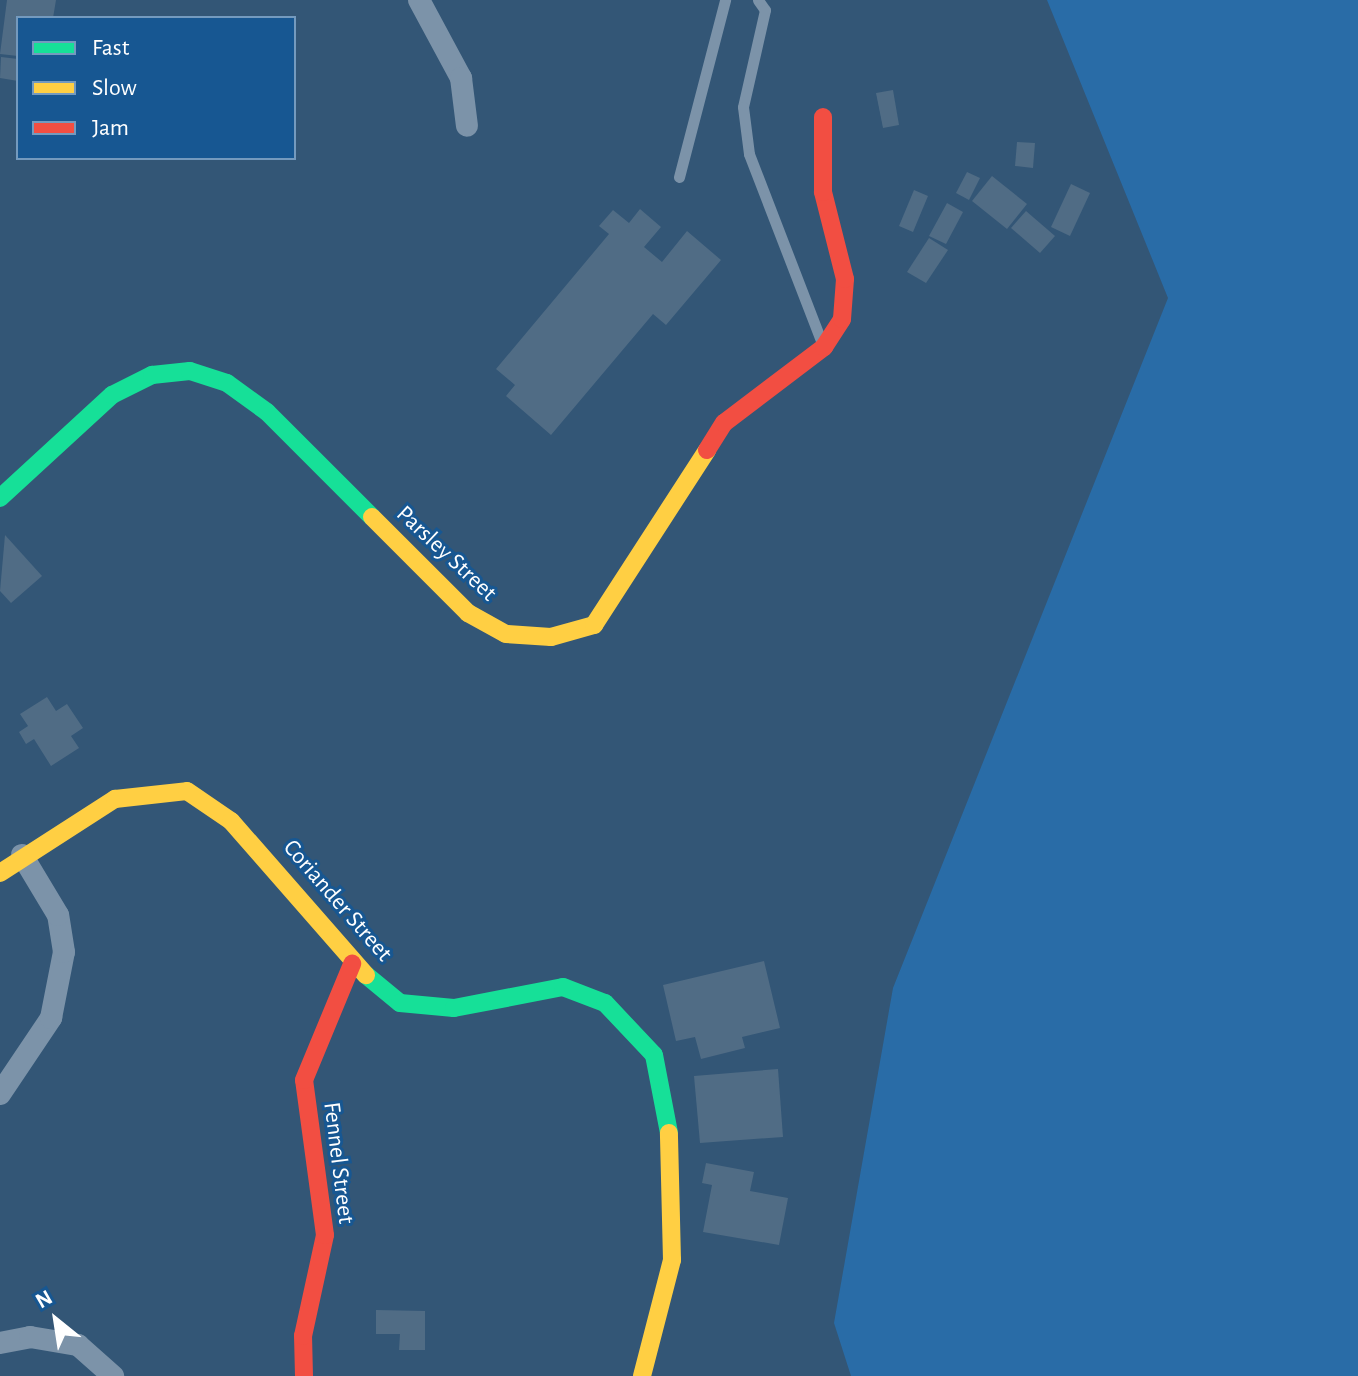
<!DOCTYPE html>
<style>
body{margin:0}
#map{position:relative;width:1358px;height:1376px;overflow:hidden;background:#335676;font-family:"Alegreya Sans",sans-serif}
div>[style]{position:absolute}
.green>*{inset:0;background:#296ca7}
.building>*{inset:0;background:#506c85}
.lane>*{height:11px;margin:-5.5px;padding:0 5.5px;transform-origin:5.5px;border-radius:5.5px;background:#7c93a9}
.street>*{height:22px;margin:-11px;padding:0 11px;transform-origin:11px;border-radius:11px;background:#7c93a9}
.fast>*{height:18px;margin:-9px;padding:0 9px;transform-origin:9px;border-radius:9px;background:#16e098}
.slow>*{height:18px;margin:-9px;padding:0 9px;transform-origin:9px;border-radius:9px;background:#ffcf43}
.jam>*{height:18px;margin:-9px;padding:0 9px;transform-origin:9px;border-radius:9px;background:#f24e42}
span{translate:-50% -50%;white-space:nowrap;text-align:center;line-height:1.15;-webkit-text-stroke:6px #175792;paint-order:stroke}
.street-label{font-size:24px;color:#fff}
.legend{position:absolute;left:16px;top:16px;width:280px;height:144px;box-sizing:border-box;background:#175792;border:2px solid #749abe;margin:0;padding:10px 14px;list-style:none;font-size:24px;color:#fff}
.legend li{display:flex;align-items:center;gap:16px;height:40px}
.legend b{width:40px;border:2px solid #749abe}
.north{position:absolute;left:16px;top:1280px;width:80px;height:80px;-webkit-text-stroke:6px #175792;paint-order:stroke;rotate:330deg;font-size:22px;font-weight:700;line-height:32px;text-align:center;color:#fff}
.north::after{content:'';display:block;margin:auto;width:28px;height:36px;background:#fff;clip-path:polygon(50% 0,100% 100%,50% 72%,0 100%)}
</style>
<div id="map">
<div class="green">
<div style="clip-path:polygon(1047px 0,1358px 0,1358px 1376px,851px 1376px,834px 1323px,893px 988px,1168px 298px)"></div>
</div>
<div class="building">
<div style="clip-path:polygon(7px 0,56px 0,53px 18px,18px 18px,18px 56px,0 54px)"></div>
<div style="clip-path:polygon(1px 57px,18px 59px,18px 81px,0 78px)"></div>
<div style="clip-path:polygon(893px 90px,899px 125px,883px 128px,876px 93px)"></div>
<div style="clip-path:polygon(1017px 142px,1035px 143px,1033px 168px,1015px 166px)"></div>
<div style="clip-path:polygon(967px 172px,980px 178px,969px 200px,956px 193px)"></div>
<div style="clip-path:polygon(992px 176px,1027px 204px,1007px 229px,972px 201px)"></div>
<div style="clip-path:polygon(1071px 184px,1090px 193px,1070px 236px,1051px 227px)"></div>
<div style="clip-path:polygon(914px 190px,928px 196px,913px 232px,899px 226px)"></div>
<div style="clip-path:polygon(947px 203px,963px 212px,946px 244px,929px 236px)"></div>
<div style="clip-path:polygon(640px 209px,661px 227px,644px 247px,662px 262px,687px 231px,721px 260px,666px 325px,653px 314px,551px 435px,506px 396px,515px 385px,496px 369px,609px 234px,599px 226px,613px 210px,629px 223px)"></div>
<div style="clip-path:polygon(1026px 211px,1055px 236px,1040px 253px,1011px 228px)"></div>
<div style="clip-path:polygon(929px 238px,948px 250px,926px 283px,907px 272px)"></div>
<div style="clip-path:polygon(5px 535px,42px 576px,11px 603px,0 591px)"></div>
<div style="clip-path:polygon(47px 697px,56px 711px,67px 704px,83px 728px,71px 736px,79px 748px,51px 766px,34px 739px,26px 744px,19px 732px,28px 726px,20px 714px)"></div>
<div style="clip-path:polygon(764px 961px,780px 1028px,742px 1037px,745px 1048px,701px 1059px,695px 1037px,676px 1041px,663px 985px)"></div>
<div style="clip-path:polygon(778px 1069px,783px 1137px,700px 1143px,694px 1076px)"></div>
<div style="clip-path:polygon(706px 1163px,754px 1172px,750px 1191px,788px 1198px,779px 1245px,703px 1232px,712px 1185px,702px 1183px)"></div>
<div style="clip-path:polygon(376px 1310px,425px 1311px,425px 1350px,399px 1350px,400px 1334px,376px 1334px)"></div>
</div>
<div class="lane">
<div style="left:758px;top:0;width:12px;rotate:55deg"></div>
<div style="left:765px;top:10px;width:99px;rotate:102.8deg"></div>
<div style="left:743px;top:107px;width:47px;rotate:82.7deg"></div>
<div style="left:749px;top:154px;width:203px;rotate:68.9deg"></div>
<div style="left:679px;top:177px;width:183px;rotate:-75.4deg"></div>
</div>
<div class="street">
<div style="left:419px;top:0;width:89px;rotate:61.7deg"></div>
<div style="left:461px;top:78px;width:48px;rotate:82.9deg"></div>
<div style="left:0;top:1094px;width:92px;rotate:-56.1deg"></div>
<div style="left:51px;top:1018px;width:67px;rotate:-78.9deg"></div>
<div style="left:64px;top:952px;width:37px;rotate:-99deg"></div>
<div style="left:58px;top:915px;width:70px;rotate:-121deg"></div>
<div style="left:0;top:1343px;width:31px;rotate:-11deg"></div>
<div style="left:30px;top:1337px;width:49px;rotate:9.5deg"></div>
<div style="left:78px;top:1345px;width:47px;rotate:41.5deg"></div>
</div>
<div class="fast">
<div style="left:0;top:498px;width:152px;rotate:-42.6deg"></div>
<div style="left:112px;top:395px;width:45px;rotate:-26.6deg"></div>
<div style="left:152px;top:375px;width:38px;rotate:-6deg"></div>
<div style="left:190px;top:371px;width:39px;rotate:18deg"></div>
<div style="left:227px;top:383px;width:49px;rotate:35.9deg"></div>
<div style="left:267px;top:412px;width:148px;rotate:45deg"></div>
<div style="left:366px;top:975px;width:44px;rotate:39.5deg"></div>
<div style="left:400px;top:1003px;width:54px;rotate:5.3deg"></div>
<div style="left:454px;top:1008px;width:111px;rotate:-10.9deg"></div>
<div style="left:563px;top:987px;width:45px;rotate:20.9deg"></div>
<div style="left:605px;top:1003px;width:71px;rotate:46.7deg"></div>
<div style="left:654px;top:1055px;width:79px;rotate:79.1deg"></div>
</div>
<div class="slow">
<div style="left:372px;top:517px;width:136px;rotate:45deg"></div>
<div style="left:468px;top:613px;width:43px;rotate:28.9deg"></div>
<div style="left:506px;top:634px;width:45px;rotate:3.8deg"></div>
<div style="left:551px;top:637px;width:45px;rotate:-15.6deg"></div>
<div style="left:594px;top:625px;width:208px;rotate:-57.1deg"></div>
<div style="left:0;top:873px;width:137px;rotate:-32.8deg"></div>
<div style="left:115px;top:799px;width:72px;rotate:-6.3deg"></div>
<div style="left:187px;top:791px;width:53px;rotate:34.3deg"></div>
<div style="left:231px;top:821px;width:205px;rotate:48.8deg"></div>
<div style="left:642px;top:1376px;width:120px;rotate:-75.5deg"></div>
<div style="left:672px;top:1260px;width:127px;rotate:-91.4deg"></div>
</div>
<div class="jam">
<div style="left:707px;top:450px;width:32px;rotate:-58deg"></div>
<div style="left:724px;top:423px;width:126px;rotate:-37.2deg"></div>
<div style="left:824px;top:347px;width:33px;rotate:-57deg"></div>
<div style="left:842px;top:319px;width:40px;rotate:-85.7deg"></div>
<div style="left:845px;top:279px;width:90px;rotate:-104.2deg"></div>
<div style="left:823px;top:192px;width:75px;rotate:-90deg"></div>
<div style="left:304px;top:1376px;width:40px;rotate:-91.4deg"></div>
<div style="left:303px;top:1336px;width:103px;rotate:-77.7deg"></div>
<div style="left:325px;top:1235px;width:156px;rotate:-97.7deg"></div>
<div style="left:304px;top:1080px;width:126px;rotate:-67.5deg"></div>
</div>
<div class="street-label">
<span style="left:446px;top:554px;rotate:43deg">Parsley Street</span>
<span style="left:337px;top:901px;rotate:49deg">Coriander Street</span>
<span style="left:338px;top:1163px;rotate:83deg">Fennel Street</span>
</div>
<ul class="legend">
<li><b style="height:10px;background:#16e098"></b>Fast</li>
<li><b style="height:10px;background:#ffcf43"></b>Slow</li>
<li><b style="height:10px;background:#f24e42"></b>Jam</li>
</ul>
<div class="north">N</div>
</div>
